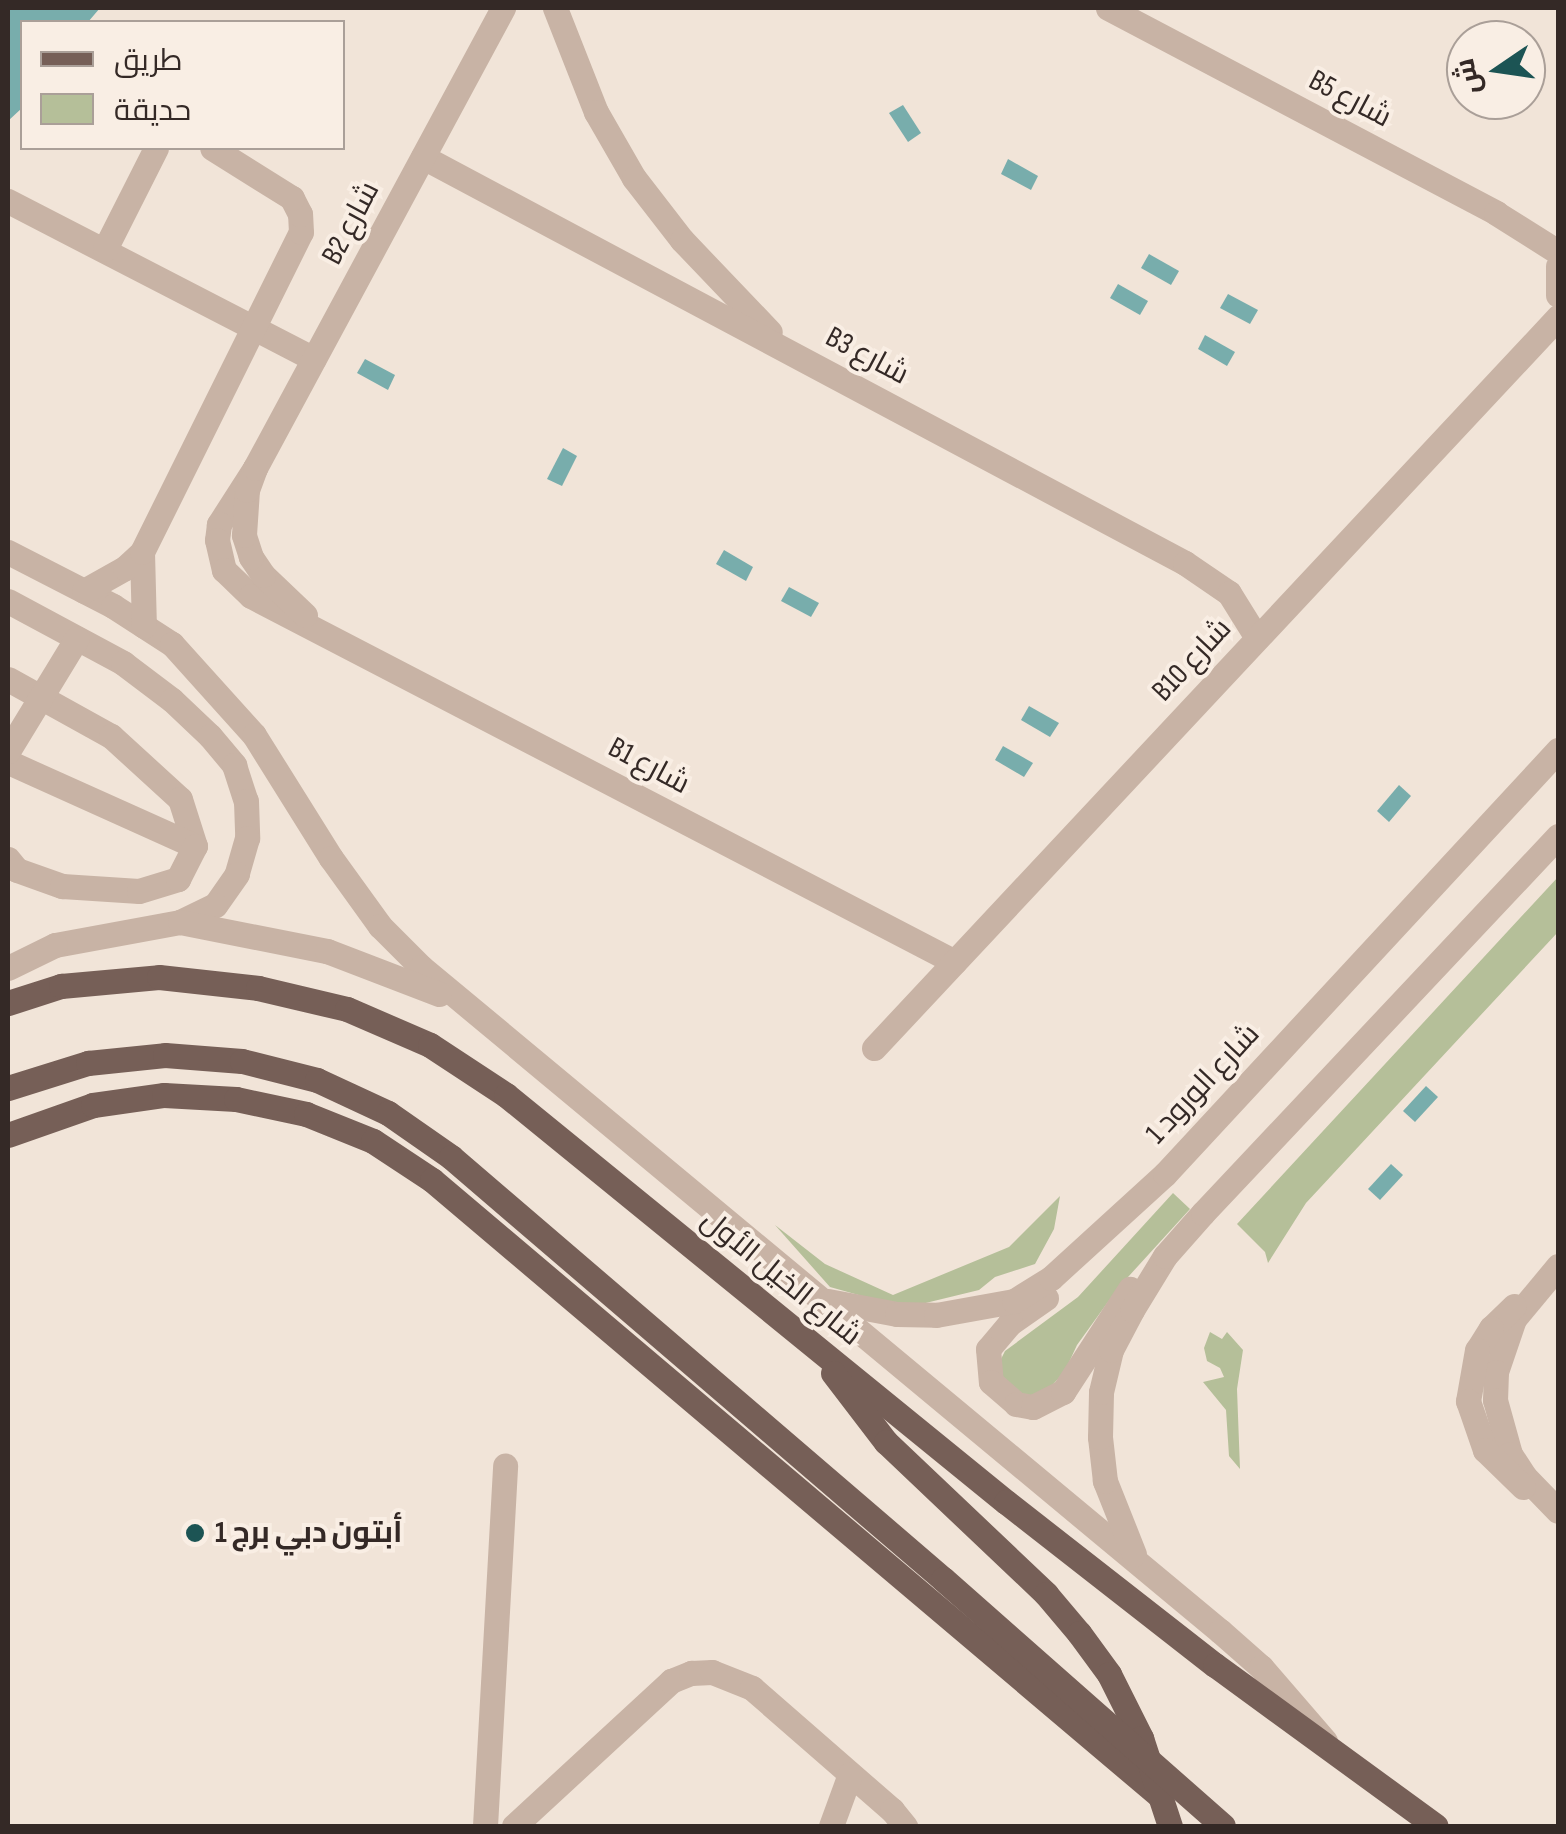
<!DOCTYPE html>
<meta charset="utf-8">
<style>
body{margin:0}
#map{position:relative;width:1566px;height:1834px;overflow:hidden;background:#f1e4d8;font-family:"Sofia Sans Condensed",Cairo,sans-serif}
div>[style]{position:absolute}
.green>*{inset:0;background:#b5bf99}
.water>*{inset:0;background:#78adac}
.minor>*{height:25px;margin:-12.5px;padding:0 12.5px;transform-origin:12.5px;border-radius:12.5px;background:#c8b3a5}
.major>*{height:25px;margin:-12.5px;padding:0 12.5px;transform-origin:12.5px;border-radius:12.5px;background:#765f57}
.major-bridge>*{height:25px;margin:-12.5px;padding:0 12.5px;transform-origin:12.5px;border-radius:12.5px;background:#765f57}
.dots>*{width:28px;height:28px;translate:-50% -50%;box-sizing:border-box;border:5px solid #f9eee4;border-radius:50%}
span{translate:-50% -50%;white-space:nowrap;text-align:center;line-height:1.15;-webkit-text-stroke:8px #f9eee4;paint-order:stroke}
.street-label{font-size:30px;color:#342926}
.poi-label{font-size:30px;color:#342926;font-weight:700}
.left{translate:0 -50%;text-align:left}
.frame{position:absolute;inset:0;border:10px solid #342926;pointer-events:none}
.legend{position:absolute;left:20px;top:20px;width:325px;height:130px;box-sizing:border-box;background:#f9eee4;border:2px solid #aa9f98;margin:0;padding:12px 18px;list-style:none;font-size:30px;color:#342926}
.legend li{display:flex;align-items:center;gap:20px;height:50px}
.legend b{width:50px;border:2px solid #aa9f98}
.north{position:absolute;left:1446px;top:20px;width:100px;height:100px;box-sizing:border-box;background:#f9eee4;border:2px solid #aa9f98;border-radius:50%;rotate:257deg;font-size:28px;font-weight:700;line-height:40px;text-align:center;color:#342926}
.north::after{content:'';display:block;margin:auto;width:35px;height:45px;background:#1c5454;clip-path:polygon(50% 0,100% 100%,50% 72%,0 100%)}
</style>
<div id="map">
<div class="green">
<div style="clip-path:polygon(1558px 877px,1558px 932px,1306px 1203px,1268px 1263px,1265px 1252px,1237px 1224px)"></div>
<div style="clip-path:polygon(1173px 1193px,1190px 1209px,1118px 1288px,1077px 1345px,1065px 1371px,1039px 1400px,1004px 1388px,1000px 1361px,1005px 1351px,1078px 1297px)"></div>
<div style="clip-path:polygon(1060px 1196px,1054px 1229px,1035px 1264px,995px 1277px,979px 1290px,905px 1308px,830px 1287px,775px 1225px,825px 1264px,893px 1295px,1009px 1247px)"></div>
<div style="clip-path:polygon(1210px 1332px,1222px 1339px,1227px 1332px,1243px 1350px,1237px 1389px,1240px 1469px,1229px 1456px,1226px 1410px,1203px 1382px,1224px 1377px,1220px 1368px,1207px 1361px,1204px 1348px)"></div>
</div>
<div class="water">
<div style="clip-path:polygon(8px 8px,100px 8px,88px 22px,22px 22px,22px 108px,8px 121px)"></div>
<div style="clip-path:polygon(903px 105px,921px 133px,908px 142px,889px 113px)"></div>
<div style="clip-path:polygon(1008px 159px,1038px 176px,1031px 190px,1001px 174px)"></div>
<div style="clip-path:polygon(1149px 254px,1179px 271px,1171px 285px,1141px 268px)"></div>
<div style="clip-path:polygon(1118px 284px,1148px 301px,1140px 315px,1110px 298px)"></div>
<div style="clip-path:polygon(1228px 294px,1258px 310px,1250px 324px,1220px 308px)"></div>
<div style="clip-path:polygon(1205px 335px,1235px 352px,1227px 366px,1198px 349px)"></div>
<div style="clip-path:polygon(365px 359px,395px 375px,388px 390px,357px 373px)"></div>
<div style="clip-path:polygon(563px 448px,577px 456px,562px 486px,547px 479px)"></div>
<div style="clip-path:polygon(724px 550px,753px 567px,746px 581px,716px 564px)"></div>
<div style="clip-path:polygon(789px 587px,819px 603px,811px 617px,781px 601px)"></div>
<div style="clip-path:polygon(1029px 706px,1059px 723px,1050px 737px,1021px 720px)"></div>
<div style="clip-path:polygon(1003px 746px,1033px 763px,1024px 777px,995px 760px)"></div>
<div style="clip-path:polygon(1399px 785px,1411px 796px,1389px 822px,1377px 811px)"></div>
<div style="clip-path:polygon(1426px 1086px,1438px 1097px,1415px 1122px,1403px 1111px)"></div>
<div style="clip-path:polygon(1391px 1164px,1403px 1175px,1380px 1200px,1368px 1189px)"></div>
</div>
<div class="minor">
<div style="left:555px;top:8px;width:112px;rotate:68.5deg"></div>
<div style="left:596px;top:112px;width:76px;rotate:60.1deg"></div>
<div style="left:634px;top:178px;width:78px;rotate:52.3deg"></div>
<div style="left:682px;top:240px;width:127px;rotate:46.3deg"></div>
<div style="left:1108px;top:8px;width:439px;rotate:27.8deg"></div>
<div style="left:1496px;top:213px;width:73px;rotate:32.2deg"></div>
<div style="left:423px;top:157px;width:863px;rotate:28.05deg"></div>
<div style="left:1185px;top:563px;width:53px;rotate:34.3deg"></div>
<div style="left:1229px;top:593px;width:53px;rotate:58.1deg"></div>
<div style="left:8px;top:201px;width:344px;rotate:27.3deg"></div>
<div style="left:105px;top:249px;width:113px;rotate:-63.2deg"></div>
<div style="left:1558px;top:266px;width:29px;rotate:90deg"></div>
<div style="left:255px;top:468px;width:67px;rotate:122.7deg"></div>
<div style="left:219px;top:524px;width:16px;rotate:97deg"></div>
<div style="left:217px;top:540px;width:31px;rotate:77deg"></div>
<div style="left:224px;top:570px;width:37px;rotate:44deg"></div>
<div style="left:251px;top:596px;width:793px;rotate:27.47deg"></div>
<div style="left:8px;top:552px;width:118px;rotate:27.2deg"></div>
<div style="left:113px;top:606px;width:70px;rotate:32.8deg"></div>
<div style="left:172px;top:644px;width:122px;rotate:48deg"></div>
<div style="left:254px;top:735px;width:145px;rotate:58deg"></div>
<div style="left:331px;top:858px;width:84px;rotate:54.2deg"></div>
<div style="left:380px;top:926px;width:58px;rotate:45deg"></div>
<div style="left:421px;top:967px;width:1039px;rotate:39.73deg"></div>
<div style="left:1220px;top:1631px;width:55px;rotate:41.3deg"></div>
<div style="left:1261px;top:1667px;width:98px;rotate:49.1deg"></div>
<div style="left:142px;top:552px;width:74px;rotate:88.5deg"></div>
<div style="left:84px;top:591px;width:47px;rotate:-29.3deg"></div>
<div style="left:125px;top:568px;width:23px;rotate:-43deg"></div>
<div style="left:142px;top:552px;width:357px;rotate:-63.6deg"></div>
<div style="left:301px;top:232px;width:18px;rotate:-93deg"></div>
<div style="left:300px;top:214px;width:18px;rotate:-117deg"></div>
<div style="left:292px;top:198px;width:94px;rotate:-148deg"></div>
<div style="left:8px;top:601px;width:131px;rotate:28.3deg"></div>
<div style="left:123px;top:663px;width:61px;rotate:37.1deg"></div>
<div style="left:172px;top:700px;width:52px;rotate:43.5deg"></div>
<div style="left:210px;top:736px;width:38px;rotate:50deg"></div>
<div style="left:234px;top:765px;width:38px;rotate:72deg"></div>
<div style="left:246px;top:801px;width:37px;rotate:88deg"></div>
<div style="left:247px;top:838px;width:37px;rotate:106deg"></div>
<div style="left:237px;top:874px;width:38px;rotate:125deg"></div>
<div style="left:215px;top:905px;width:39px;rotate:154deg"></div>
<div style="left:180px;top:922px;width:127px;rotate:169.6deg"></div>
<div style="left:55px;top:945px;width:52px;rotate:153.9deg"></div>
<div style="left:305px;top:615px;width:58px;rotate:-136.4deg"></div>
<div style="left:263px;top:575px;width:22px;rotate:-124deg"></div>
<div style="left:251px;top:557px;width:23px;rotate:-108deg"></div>
<div style="left:244px;top:535px;width:45px;rotate:-86.2deg"></div>
<div style="left:247px;top:490px;width:23px;rotate:-70deg"></div>
<div style="left:255px;top:468px;width:523px;rotate:-61.67deg"></div>
<div style="left:8px;top:679px;width:118px;rotate:29deg"></div>
<div style="left:111px;top:736px;width:93px;rotate:42.4deg"></div>
<div style="left:180px;top:799px;width:49px;rotate:72.3deg"></div>
<div style="left:195px;top:846px;width:205px;rotate:-155.8deg"></div>
<div style="left:8px;top:751px;width:132px;rotate:-58.6deg"></div>
<div style="left:8px;top:859px;width:14px;rotate:51deg"></div>
<div style="left:17px;top:870px;width:48px;rotate:19.6deg"></div>
<div style="left:62px;top:886px;width:77px;rotate:3.7deg"></div>
<div style="left:139px;top:891px;width:41px;rotate:-17.1deg"></div>
<div style="left:178px;top:879px;width:37px;rotate:-63deg"></div>
<div style="left:180px;top:922px;width:150px;rotate:11.2deg"></div>
<div style="left:327px;top:951px;width:120px;rotate:21deg"></div>
<div style="left:874px;top:1048px;width:1001px;rotate:-46.9deg"></div>
<div style="left:1558px;top:1266px;width:69px;rotate:129.7deg"></div>
<div style="left:1514px;top:1319px;width:56px;rotate:108.8deg"></div>
<div style="left:1496px;top:1372px;width:28px;rotate:92deg"></div>
<div style="left:1495px;top:1400px;width:56px;rotate:74.5deg"></div>
<div style="left:1510px;top:1454px;width:27px;rotate:57deg"></div>
<div style="left:1525px;top:1477px;width:47px;rotate:45.9deg"></div>
<div style="left:1046px;top:1298px;width:44px;rotate:145.2deg"></div>
<div style="left:1010px;top:1323px;width:34px;rotate:130deg"></div>
<div style="left:988px;top:1349px;width:33px;rotate:85deg"></div>
<div style="left:991px;top:1382px;width:33px;rotate:41deg"></div>
<div style="left:1016px;top:1404px;width:17px;rotate:10deg"></div>
<div style="left:1033px;top:1407px;width:34px;rotate:-27deg"></div>
<div style="left:1063px;top:1392px;width:123px;rotate:-57deg"></div>
<div style="left:828px;top:1301px;width:70px;rotate:10.7deg"></div>
<div style="left:897px;top:1314px;width:39px;rotate:1deg"></div>
<div style="left:936px;top:1315px;width:79px;rotate:-10.2deg"></div>
<div style="left:1014px;top:1301px;width:44px;rotate:-31.9deg"></div>
<div style="left:1051px;top:1278px;width:154px;rotate:-42.4deg"></div>
<div style="left:1165px;top:1174px;width:578px;rotate:-47.17deg"></div>
<div style="left:1514px;top:1306px;width:32px;rotate:136deg"></div>
<div style="left:1491px;top:1328px;width:26px;rotate:122deg"></div>
<div style="left:1477px;top:1350px;width:52px;rotate:100deg"></div>
<div style="left:1468px;top:1401px;width:52px;rotate:70.9deg"></div>
<div style="left:1485px;top:1450px;width:53px;rotate:44.2deg"></div>
<div style="left:1134px;top:1554px;width:79px;rotate:-111.7deg"></div>
<div style="left:1105px;top:1481px;width:44px;rotate:-96.5deg"></div>
<div style="left:1100px;top:1437px;width:45px;rotate:-88.7deg"></div>
<div style="left:1101px;top:1392px;width:43px;rotate:-76.6deg"></div>
<div style="left:1111px;top:1350px;width:45px;rotate:-62.3deg"></div>
<div style="left:1132px;top:1310px;width:63px;rotate:-58.6deg"></div>
<div style="left:1165px;top:1256px;width:57px;rotate:-48.5deg"></div>
<div style="left:1203px;top:1213px;width:518px;rotate:-46.72deg"></div>
<div style="left:485px;top:1826px;width:361px;rotate:-86.8deg"></div>
<div style="left:514px;top:1826px;width:214px;rotate:-42.7deg"></div>
<div style="left:671px;top:1681px;width:22px;rotate:-22deg"></div>
<div style="left:691px;top:1673px;width:21px;rotate:-3deg"></div>
<div style="left:712px;top:1672px;width:43px;rotate:21.8deg"></div>
<div style="left:752px;top:1688px;width:186px;rotate:41.1deg"></div>
<div style="left:892px;top:1810px;width:21px;rotate:51deg"></div>
<div style="left:831px;top:1826px;width:55px;rotate:-69.9deg"></div>
</div>
<div class="major">
<div style="left:8px;top:1003px;width:56px;rotate:-17.8deg"></div>
<div style="left:61px;top:986px;width:98px;rotate:-5.2deg"></div>
<div style="left:159px;top:977px;width:100px;rotate:6.3deg"></div>
<div style="left:258px;top:988px;width:91px;rotate:13.3deg"></div>
<div style="left:347px;top:1009px;width:90px;rotate:23.4deg"></div>
<div style="left:430px;top:1045px;width:91px;rotate:33.3deg"></div>
<div style="left:506px;top:1095px;width:645px;rotate:39.15deg"></div>
<div style="left:1006px;top:1502px;width:265px;rotate:38deg"></div>
<div style="left:1215px;top:1665px;width:273px;rotate:36.1deg"></div>
<div style="left:8px;top:1088px;width:84px;rotate:-17.4deg"></div>
<div style="left:88px;top:1063px;width:77px;rotate:-5.9deg"></div>
<div style="left:165px;top:1055px;width:77px;rotate:4.5deg"></div>
<div style="left:242px;top:1061px;width:77px;rotate:14.2deg"></div>
<div style="left:317px;top:1080px;width:78px;rotate:24.9deg"></div>
<div style="left:388px;top:1113px;width:77px;rotate:34.9deg"></div>
<div style="left:8px;top:1135px;width:90px;rotate:-19.4deg"></div>
<div style="left:93px;top:1105px;width:72px;rotate:-8deg"></div>
<div style="left:164px;top:1095px;width:72px;rotate:3.2deg"></div>
<div style="left:236px;top:1099px;width:72px;rotate:12.1deg"></div>
<div style="left:306px;top:1114px;width:72px;rotate:21.9deg"></div>
<div style="left:373px;top:1141px;width:71px;rotate:33.5deg"></div>
<div style="left:432px;top:1180px;width:954px;rotate:40.24deg"></div>
<div style="left:833px;top:1373px;width:87px;rotate:52.5deg"></div>
<div style="left:886px;top:1442px;width:221px;rotate:43.5deg"></div>
<div style="left:1046px;top:1594px;width:51px;rotate:49.8deg"></div>
<div style="left:1079px;top:1633px;width:51px;rotate:53.8deg"></div>
<div style="left:1109px;top:1674px;width:72px;rotate:63.4deg"></div>
<div style="left:1141px;top:1738px;width:93px;rotate:71.8deg"></div>
</div>
<div class="major-bridge">
<div style="left:451px;top:1157px;width:648px;rotate:40.62deg"></div>
<div style="left:943px;top:1579px;width:373px;rotate:41.4deg"></div>
</div>
<div class="dots">
<div style="left:195px;top:1533px;background:#1c5454"></div>
</div>
<div class="street-label">
<span style="left:1350px;top:99px;rotate:28deg">B5 شارع</span>
<span style="left:351px;top:223px;rotate:-62deg">B2 شارع</span>
<span style="left:867px;top:356px;rotate:28deg">B3 شارع</span>
<span style="left:1192px;top:660px;rotate:-47deg">B10 شارع</span>
<span style="left:649px;top:766px;rotate:28deg">B1 شارع</span>
<span style="left:1203px;top:1084px;rotate:-47deg">شارع الورود 1</span>
<span style="left:781px;top:1278px;rotate:39deg">شارع الخيل الأول</span>
</div>
<div class="poi-label">
<span class="left" style="left:215px;top:1533px">أبتون دبي برج 1</span>
</div>
<div class="frame"></div>
<ul class="legend">
<li><b style="height:12px;background:#765f57"></b>طريق</li>
<li><b style="height:28px;background:#b5bf99"></b>حديقة</li>
</ul>
<div class="north">ش</div>
</div>
